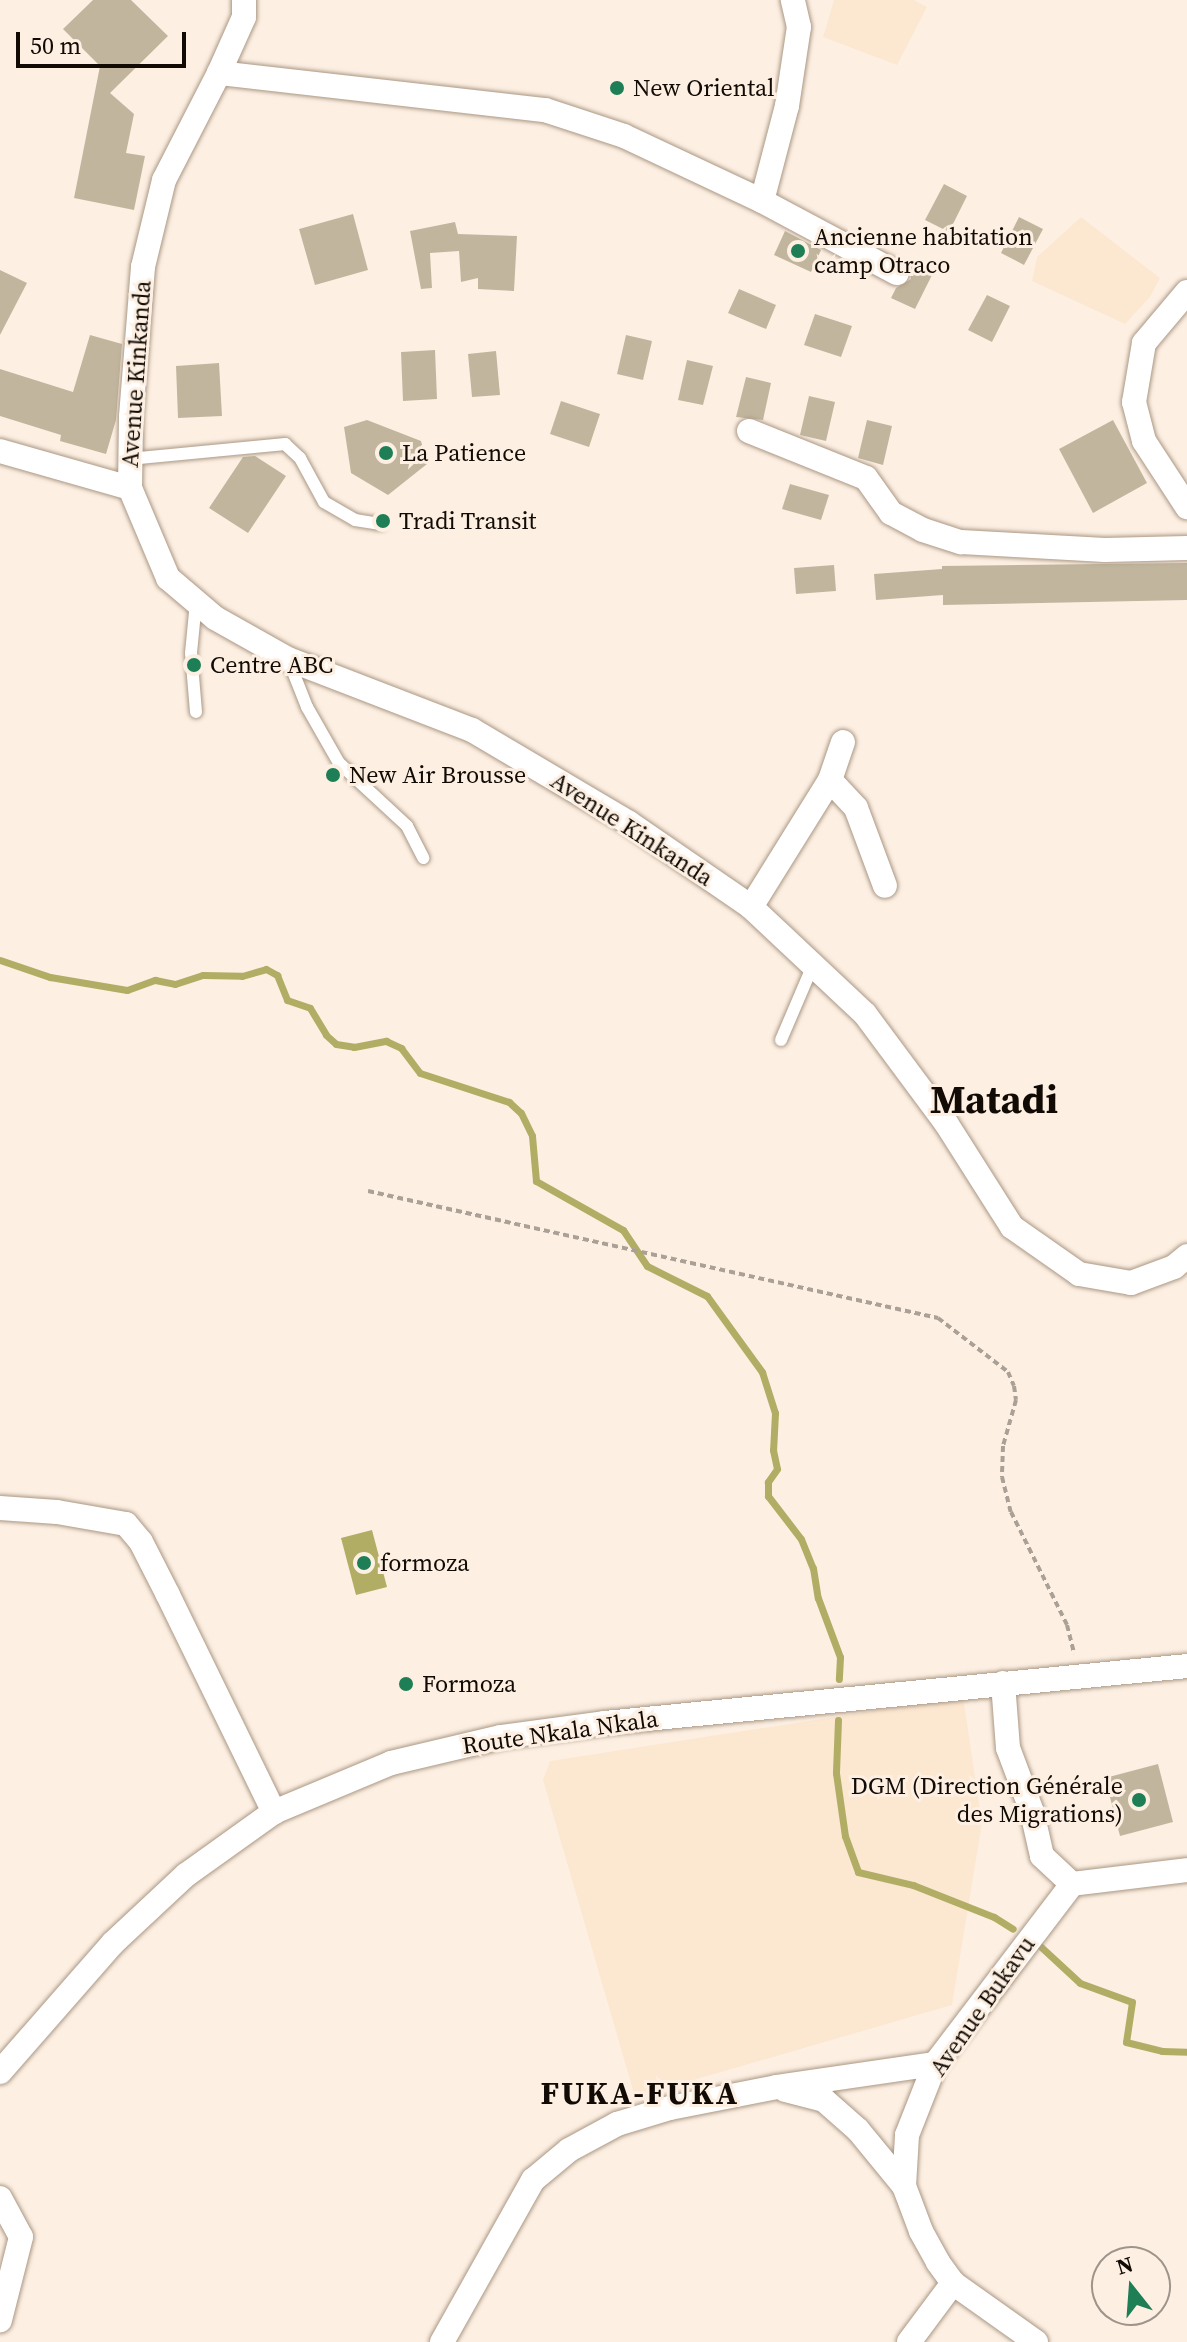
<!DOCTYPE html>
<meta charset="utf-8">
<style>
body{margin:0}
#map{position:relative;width:1187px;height:2342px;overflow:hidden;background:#fdf0e3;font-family:"Source Serif 4",serif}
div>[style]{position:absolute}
.built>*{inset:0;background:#fce7d1}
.water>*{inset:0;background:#b2ad65}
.stream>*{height:7px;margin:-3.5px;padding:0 3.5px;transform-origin:3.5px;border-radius:3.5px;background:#b2ad65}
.building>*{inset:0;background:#c1b69d}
.path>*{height:4px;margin-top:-2px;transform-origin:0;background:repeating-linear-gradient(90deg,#aba096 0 6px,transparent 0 10px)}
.roads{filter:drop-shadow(0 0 2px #ab9784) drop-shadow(0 0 2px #ab9784)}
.service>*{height:12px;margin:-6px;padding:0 6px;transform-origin:6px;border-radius:6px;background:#fff}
.minor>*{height:24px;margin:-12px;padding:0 12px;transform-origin:12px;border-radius:12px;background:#fff}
.dots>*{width:22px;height:22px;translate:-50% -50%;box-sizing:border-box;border:4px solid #fdf0e3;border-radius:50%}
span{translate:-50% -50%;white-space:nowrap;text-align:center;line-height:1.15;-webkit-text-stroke:6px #fdf0e3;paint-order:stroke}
.poi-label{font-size:24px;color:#120b05}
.left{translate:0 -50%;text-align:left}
.right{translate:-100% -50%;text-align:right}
.street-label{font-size:24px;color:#120b05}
.district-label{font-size:32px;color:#120b05;font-weight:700;letter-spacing:2px}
.town-label{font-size:40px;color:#120b05;font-weight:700}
.north{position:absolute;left:1091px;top:2246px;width:80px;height:80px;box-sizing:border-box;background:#fdf0e3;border:2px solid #9f948a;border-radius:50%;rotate:343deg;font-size:22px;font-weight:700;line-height:32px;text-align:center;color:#120b05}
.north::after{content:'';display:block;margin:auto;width:28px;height:36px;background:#1e7e56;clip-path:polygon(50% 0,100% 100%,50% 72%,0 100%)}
.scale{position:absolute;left:16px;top:32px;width:170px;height:36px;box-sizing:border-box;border:4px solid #120b05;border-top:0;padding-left:10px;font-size:24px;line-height:28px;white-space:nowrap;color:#120b05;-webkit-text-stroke:6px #fdf0e3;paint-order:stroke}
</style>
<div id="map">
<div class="built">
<div style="clip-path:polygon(834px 0,914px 0,927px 7px,897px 65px,823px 37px)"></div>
<div style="clip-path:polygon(1081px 217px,1160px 278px,1150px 297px,1125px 324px,1032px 281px,1037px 257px)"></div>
<div style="clip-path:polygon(963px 1697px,982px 1823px,952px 2005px,635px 2097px,543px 1780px,550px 1761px)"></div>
</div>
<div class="water">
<div style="clip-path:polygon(372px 1530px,387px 1587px,356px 1595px,341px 1538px)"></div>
</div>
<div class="stream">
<div style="left:0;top:960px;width:53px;rotate:18.8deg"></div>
<div style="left:50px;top:977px;width:78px;rotate:9.6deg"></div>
<div style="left:127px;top:990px;width:30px;rotate:-20deg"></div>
<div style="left:155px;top:980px;width:20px;rotate:11deg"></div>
<div style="left:175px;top:984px;width:29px;rotate:-18deg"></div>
<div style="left:203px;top:975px;width:39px;rotate:1deg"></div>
<div style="left:242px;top:976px;width:25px;rotate:-16deg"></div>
<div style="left:266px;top:969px;width:13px;rotate:29deg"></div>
<div style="left:277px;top:975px;width:27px;rotate:68deg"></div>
<div style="left:287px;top:1000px;width:24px;rotate:19deg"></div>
<div style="left:310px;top:1008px;width:31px;rotate:59deg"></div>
<div style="left:326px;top:1035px;width:13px;rotate:42deg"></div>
<div style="left:336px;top:1044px;width:18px;rotate:9deg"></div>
<div style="left:354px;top:1047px;width:33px;rotate:-11deg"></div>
<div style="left:386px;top:1041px;width:17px;rotate:25deg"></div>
<div style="left:401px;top:1048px;width:31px;rotate:53deg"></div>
<div style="left:420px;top:1073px;width:94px;rotate:18deg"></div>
<div style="left:509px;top:1102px;width:16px;rotate:43deg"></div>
<div style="left:521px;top:1113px;width:25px;rotate:64deg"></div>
<div style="left:532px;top:1136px;width:45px;rotate:84.9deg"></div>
<div style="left:536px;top:1181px;width:100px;rotate:29.4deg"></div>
<div style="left:623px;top:1230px;width:43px;rotate:56.3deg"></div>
<div style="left:647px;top:1266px;width:67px;rotate:26.6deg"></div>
<div style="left:707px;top:1296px;width:94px;rotate:54.1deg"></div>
<div style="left:762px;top:1372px;width:43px;rotate:72.4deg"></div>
<div style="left:775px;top:1413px;width:37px;rotate:93deg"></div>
<div style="left:773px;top:1450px;width:19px;rotate:78deg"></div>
<div style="left:777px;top:1469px;width:16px;rotate:125deg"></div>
<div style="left:768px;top:1482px;width:14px;rotate:90deg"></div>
<div style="left:768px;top:1496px;width:54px;rotate:52.5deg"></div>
<div style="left:801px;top:1539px;width:31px;rotate:68deg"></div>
<div style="left:813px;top:1568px;width:30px;rotate:81deg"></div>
<div style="left:818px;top:1598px;width:63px;rotate:69.6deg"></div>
<div style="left:840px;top:1657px;width:22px;rotate:93deg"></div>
<div style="left:838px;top:1720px;width:53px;rotate:92.2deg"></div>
<div style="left:836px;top:1773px;width:64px;rotate:81.9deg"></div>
<div style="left:845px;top:1836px;width:38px;rotate:70deg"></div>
<div style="left:858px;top:1872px;width:57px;rotate:13.3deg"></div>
<div style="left:913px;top:1885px;width:87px;rotate:21.6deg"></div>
<div style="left:994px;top:1917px;width:22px;rotate:32deg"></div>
<div style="left:1040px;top:1946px;width:54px;rotate:42.8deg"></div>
<div style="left:1080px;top:1983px;width:55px;rotate:20.1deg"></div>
<div style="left:1132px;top:2002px;width:40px;rotate:98.5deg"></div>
<div style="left:1126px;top:2042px;width:37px;rotate:14deg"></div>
<div style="left:1162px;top:2051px;width:25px;rotate:2deg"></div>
</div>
<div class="building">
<div style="clip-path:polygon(93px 0,131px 0,168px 36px,110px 93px,134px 114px,126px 153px,145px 156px,134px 210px,74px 198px,100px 66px,63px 29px)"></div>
<div style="clip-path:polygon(944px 184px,967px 196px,949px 232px,925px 220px)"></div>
<div style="clip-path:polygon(353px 214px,368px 270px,315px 285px,299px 229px)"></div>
<div style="clip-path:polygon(1019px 217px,1043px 229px,1024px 265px,1001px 253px)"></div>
<div style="clip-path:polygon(455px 222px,458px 234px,517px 236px,514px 291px,478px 289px,478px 278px,461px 282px,459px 251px,430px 253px,432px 288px,421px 289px,410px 231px)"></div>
<div style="clip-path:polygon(785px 231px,821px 250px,811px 272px,774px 255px)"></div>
<div style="clip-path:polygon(909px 261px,933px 273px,915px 309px,891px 298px,896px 288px,911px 279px)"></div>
<div style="clip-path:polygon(0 270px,27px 283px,0 335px)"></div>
<div style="clip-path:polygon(739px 289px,776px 305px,766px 329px,728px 313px)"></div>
<div style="clip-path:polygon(987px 295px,1010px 306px,992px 342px,968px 330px)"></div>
<div style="clip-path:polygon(815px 314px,852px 326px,841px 357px,804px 345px)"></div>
<div style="clip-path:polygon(90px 335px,122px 344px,116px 420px,106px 454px,60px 441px,61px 435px,0 416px,0 369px,73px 392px)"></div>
<div style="clip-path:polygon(626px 335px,652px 341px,643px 380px,617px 374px)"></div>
<div style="clip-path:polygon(435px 350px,437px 399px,403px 401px,401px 352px)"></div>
<div style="clip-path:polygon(496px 351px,500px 395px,472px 397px,468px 354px)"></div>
<div style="clip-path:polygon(687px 360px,713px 366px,703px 405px,678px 400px)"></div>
<div style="clip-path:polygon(219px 363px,222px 416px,178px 418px,176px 366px)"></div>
<div style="clip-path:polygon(746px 377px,771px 383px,763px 420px,736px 417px)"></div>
<div style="clip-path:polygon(809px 396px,835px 402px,826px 441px,800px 435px)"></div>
<div style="clip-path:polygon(561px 401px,600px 414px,589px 447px,550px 434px)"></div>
<div style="clip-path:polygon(367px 420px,421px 441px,427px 464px,388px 495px,351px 473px,344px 427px)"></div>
<div style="clip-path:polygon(867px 420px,892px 426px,883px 465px,858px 458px)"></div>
<div style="clip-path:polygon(1113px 420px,1147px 483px,1093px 513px,1059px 449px)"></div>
<div style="clip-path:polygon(255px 456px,286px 476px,248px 533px,209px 508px,243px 457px)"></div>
<div style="clip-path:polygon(790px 484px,829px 495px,821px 520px,782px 509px)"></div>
<div style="clip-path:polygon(1187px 563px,1187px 600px,943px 605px,943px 595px,876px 600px,874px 574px,942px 569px,942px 566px)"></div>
<div style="clip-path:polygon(834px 565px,836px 591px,796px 594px,794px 568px)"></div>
<div style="clip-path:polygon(1158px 1764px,1173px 1822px,1120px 1836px,1105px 1778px)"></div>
</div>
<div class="path">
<div style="left:368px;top:1191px;width:584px;rotate:12.56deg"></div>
<div style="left:938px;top:1318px;width:88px;rotate:37.6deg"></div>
<div style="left:1008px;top:1372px;width:15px;rotate:67deg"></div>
<div style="left:1014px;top:1386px;width:14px;rotate:82deg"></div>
<div style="left:1016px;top:1400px;width:48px;rotate:105.8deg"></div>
<div style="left:1003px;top:1446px;width:31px;rotate:92deg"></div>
<div style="left:1002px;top:1477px;width:36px;rotate:76deg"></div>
<div style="left:1011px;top:1512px;width:126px;rotate:63.6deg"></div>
<div style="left:1067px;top:1625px;width:30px;rotate:76deg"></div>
</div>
<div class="roads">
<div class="service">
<div style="left:129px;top:459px;width:157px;rotate:-5.5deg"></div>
<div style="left:285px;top:444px;width:21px;rotate:43deg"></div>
<div style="left:300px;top:458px;width:50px;rotate:61.4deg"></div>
<div style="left:324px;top:502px;width:36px;rotate:30deg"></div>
<div style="left:355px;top:520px;width:26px;rotate:9deg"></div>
<div style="left:288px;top:659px;width:52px;rotate:68.4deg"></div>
<div style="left:307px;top:707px;width:64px;rotate:60.3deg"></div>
<div style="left:339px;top:763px;width:93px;rotate:42.8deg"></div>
<div style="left:407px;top:826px;width:36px;rotate:63deg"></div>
<div style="left:196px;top:712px;width:59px;rotate:-94.8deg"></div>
<div style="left:191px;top:653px;width:51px;rotate:-84.4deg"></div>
<div style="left:781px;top:1040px;width:82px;rotate:-66.9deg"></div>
</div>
<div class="minor">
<div style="left:244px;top:0;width:17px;rotate:90deg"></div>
<div style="left:244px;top:17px;width:61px;rotate:114.1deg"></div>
<div style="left:219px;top:73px;width:120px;rotate:117.2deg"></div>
<div style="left:164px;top:180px;width:89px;rotate:103.6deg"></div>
<div style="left:143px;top:267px;width:150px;rotate:94.6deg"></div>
<div style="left:131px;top:417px;width:71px;rotate:90.8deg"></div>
<div style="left:130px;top:488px;width:98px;rotate:67.1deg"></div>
<div style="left:168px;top:578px;width:62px;rotate:40.4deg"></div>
<div style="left:215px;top:618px;width:84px;rotate:29.3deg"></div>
<div style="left:288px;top:659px;width:197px;rotate:21.1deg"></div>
<div style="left:472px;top:730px;width:182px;rotate:30.6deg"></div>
<div style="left:629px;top:823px;width:148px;rotate:34.5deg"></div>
<div style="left:751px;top:907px;width:156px;rotate:43.2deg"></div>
<div style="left:865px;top:1014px;width:136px;rotate:53.4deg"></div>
<div style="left:946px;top:1123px;width:123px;rotate:57.6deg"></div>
<div style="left:1012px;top:1227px;width:82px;rotate:35deg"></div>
<div style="left:1079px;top:1274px;width:53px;rotate:9.8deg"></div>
<div style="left:1131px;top:1283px;width:46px;rotate:-20.4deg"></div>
<div style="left:1174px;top:1267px;width:17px;rotate:-40deg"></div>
<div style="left:219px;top:73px;width:328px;rotate:6.5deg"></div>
<div style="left:545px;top:110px;width:83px;rotate:18.2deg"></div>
<div style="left:624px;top:136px;width:153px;rotate:25.2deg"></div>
<div style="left:762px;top:201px;width:153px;rotate:28.1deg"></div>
<div style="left:762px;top:201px;width:98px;rotate:-75.3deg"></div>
<div style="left:787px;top:106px;width:80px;rotate:-81.4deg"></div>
<div style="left:799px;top:27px;width:28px;rotate:-103deg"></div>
<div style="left:1187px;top:292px;width:67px;rotate:130.1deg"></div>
<div style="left:1144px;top:343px;width:60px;rotate:99.6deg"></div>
<div style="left:1134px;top:402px;width:40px;rotate:75.6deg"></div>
<div style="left:1144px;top:441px;width:79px;rotate:56.9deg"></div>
<div style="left:749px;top:431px;width:126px;rotate:21.9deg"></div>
<div style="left:866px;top:478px;width:43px;rotate:54.5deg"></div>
<div style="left:891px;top:513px;width:36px;rotate:28deg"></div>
<div style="left:923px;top:530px;width:40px;rotate:18deg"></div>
<div style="left:961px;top:542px;width:144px;rotate:3.2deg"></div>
<div style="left:1105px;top:550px;width:82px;rotate:-1.4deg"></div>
<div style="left:0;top:451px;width:135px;rotate:15.9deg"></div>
<div style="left:830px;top:780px;width:38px;rotate:47deg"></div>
<div style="left:856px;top:808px;width:83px;rotate:69.6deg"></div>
<div style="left:751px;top:907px;width:150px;rotate:-58.1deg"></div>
<div style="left:830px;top:780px;width:40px;rotate:-71.1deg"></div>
<div style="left:0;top:1508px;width:57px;rotate:4deg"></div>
<div style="left:57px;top:1512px;width:70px;rotate:9.9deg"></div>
<div style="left:126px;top:1524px;width:23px;rotate:50deg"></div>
<div style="left:141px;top:1542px;width:59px;rotate:63deg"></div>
<div style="left:168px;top:1595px;width:242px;rotate:64deg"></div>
<div style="left:1003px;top:1683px;width:65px;rotate:85.6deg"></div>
<div style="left:1008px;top:1748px;width:68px;rotate:69.4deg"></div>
<div style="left:1032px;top:1812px;width:45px;rotate:77.2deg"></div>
<div style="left:1042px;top:1856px;width:41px;rotate:43deg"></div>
<div style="left:0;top:2072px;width:171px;rotate:-48.8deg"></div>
<div style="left:113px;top:1943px;width:100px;rotate:-43deg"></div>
<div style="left:186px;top:1875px;width:108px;rotate:-35.6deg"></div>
<div style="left:274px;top:1812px;width:127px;rotate:-22.7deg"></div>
<div style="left:391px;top:1763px;width:113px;rotate:-13.3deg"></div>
<div style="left:501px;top:1737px;width:105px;rotate:-7.7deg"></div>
<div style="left:605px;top:1723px;width:585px;rotate:-5.59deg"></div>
<div style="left:785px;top:2090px;width:40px;rotate:14.4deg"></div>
<div style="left:824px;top:2100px;width:45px;rotate:41.4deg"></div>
<div style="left:858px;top:2130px;width:72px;rotate:50.6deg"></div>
<div style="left:0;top:2198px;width:44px;rotate:61.7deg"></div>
<div style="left:21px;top:2237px;width:86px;rotate:104.2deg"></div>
<div style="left:442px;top:2342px;width:186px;rotate:-60.7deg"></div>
<div style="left:533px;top:2180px;width:47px;rotate:-39.8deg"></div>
<div style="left:569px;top:2150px;width:55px;rotate:-28.4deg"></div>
<div style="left:617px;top:2124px;width:55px;rotate:-16.8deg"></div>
<div style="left:670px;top:2108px;width:109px;rotate:-11.1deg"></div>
<div style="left:777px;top:2087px;width:160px;rotate:-8.3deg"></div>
<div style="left:909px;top:2342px;width:74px;rotate:-53.3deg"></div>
<div style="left:1036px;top:2342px;width:102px;rotate:-144.6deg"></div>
<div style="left:953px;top:2283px;width:26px;rotate:-126deg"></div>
<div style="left:938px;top:2262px;width:35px;rotate:-119deg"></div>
<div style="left:921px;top:2231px;width:48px;rotate:-110.7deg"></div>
<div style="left:904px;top:2186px;width:51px;rotate:-86.6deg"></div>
<div style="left:907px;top:2135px;width:76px;rotate:-68.5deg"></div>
<div style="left:935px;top:2064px;width:226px;rotate:-52.7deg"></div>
<div style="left:1072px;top:1884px;width:116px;rotate:-6.9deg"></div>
</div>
</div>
<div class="dots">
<div style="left:617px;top:88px;background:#1e7e56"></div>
<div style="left:798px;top:251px;background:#1e7e56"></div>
<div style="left:386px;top:453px;background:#1e7e56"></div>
<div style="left:383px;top:521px;background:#1e7e56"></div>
<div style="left:194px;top:665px;background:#1e7e56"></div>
<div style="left:333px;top:775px;background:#1e7e56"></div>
<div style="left:364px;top:1563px;background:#1e7e56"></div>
<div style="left:406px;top:1684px;background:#1e7e56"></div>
<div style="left:1139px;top:1800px;background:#1e7e56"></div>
</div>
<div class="poi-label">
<span class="left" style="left:633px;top:88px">New Oriental</span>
<span class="left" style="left:814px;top:251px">Ancienne habitation<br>camp Otraco</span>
<span class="left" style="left:402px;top:453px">La Patience</span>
<span class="left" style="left:399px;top:521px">Tradi Transit</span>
<span class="left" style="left:210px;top:665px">Centre ABC</span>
<span class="left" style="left:349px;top:775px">New Air Brousse</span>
<span class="left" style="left:380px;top:1563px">formoza</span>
<span class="left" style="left:422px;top:1684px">Formoza</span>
<span class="right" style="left:1123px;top:1800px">DGM (Direction Générale<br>des Migrations)</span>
</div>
<div class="street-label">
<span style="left:136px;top:374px;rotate:-86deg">Avenue Kinkanda</span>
<span style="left:632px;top:829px;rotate:33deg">Avenue Kinkanda</span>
<span style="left:560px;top:1732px;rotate:-8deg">Route Nkala Nkala</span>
<span style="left:982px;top:2006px;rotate:-55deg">Avenue Bukavu</span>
</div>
<div class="district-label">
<span style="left:640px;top:2093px">FUKA-FUKA</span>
</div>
<div class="town-label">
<span style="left:994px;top:1099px">Matadi</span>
</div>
<div class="north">N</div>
<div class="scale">50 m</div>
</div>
